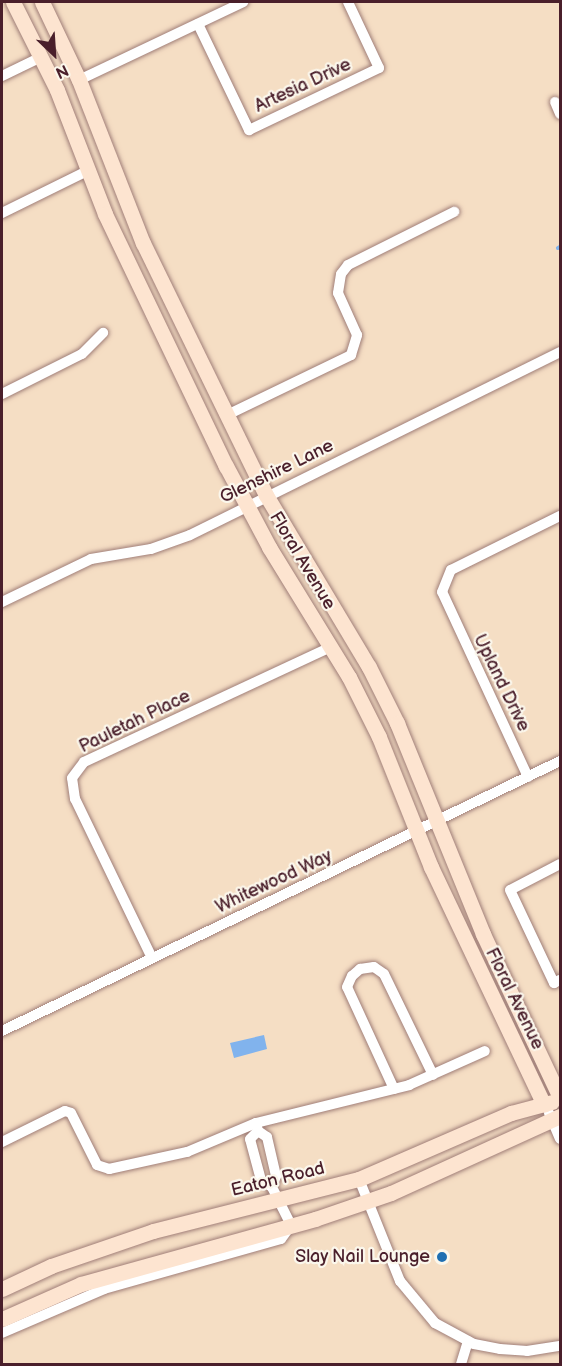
<!DOCTYPE html>
<style>
body{margin:0}
#map{position:relative;width:562px;height:1366px;overflow:hidden;background:#f5dec4;font-family:"Balsamiq Sans",sans-serif}
div>[style]{position:absolute}
.water>*{inset:0;background:#81b3ed}
.stream>*{height:4px;margin:-2px;padding:0 2px;transform-origin:2px;border-radius:2px;background:#81b3ed}
.roads{filter:drop-shadow(0 0 2px #a07e78) drop-shadow(0 0 2px #a07e78)}
.street>*{height:10px;margin:-5px;padding:0 5px;transform-origin:5px;border-radius:5px;background:#fff}
.secondary>*{height:15px;margin:-7.5px;padding:0 7.5px;transform-origin:7.5px;border-radius:7.5px;background:#fde4d0}
.dots>*{width:16px;height:16px;translate:-50% -50%;box-sizing:border-box;border:3px solid #fbf7ec;border-radius:50%}
span{translate:-50% -50%;white-space:nowrap;text-align:center;line-height:1.15;-webkit-text-stroke:4.5px #fbf7ec;paint-order:stroke}
.street-label{font-size:18px;color:#4a1f2b}
.poi-label{font-size:18px;color:#4a1f2b}
.right{translate:-100% -50%;text-align:right}
.frame{position:absolute;inset:0;border:3px solid #4a1f2b;pointer-events:none}
.north{position:absolute;left:24px;top:24px;width:60px;height:60px;-webkit-text-stroke:4px #fbf7ec;paint-order:stroke;rotate:155deg;font-size:16px;font-weight:700;line-height:24px;text-align:center;color:#4a1f2b}
.north::after{content:'';display:block;margin:auto;width:21px;height:27px;background:#4a1f2b;clip-path:polygon(50% 0,100% 100%,50% 72%,0 100%)}
</style>
<div id="map">
<div class="water">
<div style="clip-path:polygon(264px 1035px,267px 1049px,234px 1058px,230px 1043px)"></div>
</div>
<div class="stream">
<div style="left:558px;top:248px;width:2px;rotate:-27deg"></div>
</div>
<div class="roads">
<div class="street">
<div style="left:198px;top:24px;width:118px;rotate:64.3deg"></div>
<div style="left:249px;top:130px;width:144px;rotate:-25.5deg"></div>
<div style="left:379px;top:68px;width:73px;rotate:-115.2deg"></div>
<div style="left:2px;top:76px;width:43px;rotate:-26deg"></div>
<div style="left:79px;top:80px;width:182px;rotate:-25.4deg"></div>
<div style="left:555px;top:102px;width:13px;rotate:67deg"></div>
<div style="left:2px;top:213px;width:95px;rotate:-26.3deg"></div>
<div style="left:2px;top:394px;width:89px;rotate:-26.6deg"></div>
<div style="left:82px;top:354px;width:30px;rotate:-45deg"></div>
<div style="left:227px;top:415px;width:138px;rotate:-25.8deg"></div>
<div style="left:351px;top:355px;width:21px;rotate:-73deg"></div>
<div style="left:357px;top:335px;width:46px;rotate:-114.3deg"></div>
<div style="left:338px;top:293px;width:19px;rotate:-81deg"></div>
<div style="left:341px;top:274px;width:11px;rotate:-52deg"></div>
<div style="left:348px;top:265px;width:119px;rotate:-26.6deg"></div>
<div style="left:2px;top:602px;width:99px;rotate:-25.8deg"></div>
<div style="left:91px;top:559px;width:61px;rotate:-9.5deg"></div>
<div style="left:151px;top:549px;width:41px;rotate:-19.7deg"></div>
<div style="left:190px;top:535px;width:413px;rotate:-26.3deg"></div>
<div style="left:528px;top:777px;width:204px;rotate:-114.9deg"></div>
<div style="left:442px;top:592px;width:24px;rotate:-68deg"></div>
<div style="left:451px;top:570px;width:122px;rotate:-26.4deg"></div>
<div style="left:560px;top:864px;width:56px;rotate:152.5deg"></div>
<div style="left:510px;top:890px;width:103px;rotate:64.7deg"></div>
<div style="left:554px;top:983px;width:7px;rotate:-27deg"></div>
<div style="left:152px;top:958px;width:177px;rotate:-115.8deg"></div>
<div style="left:75px;top:799px;width:21px;rotate:-98deg"></div>
<div style="left:72px;top:778px;width:20px;rotate:-53deg"></div>
<div style="left:84px;top:762px;width:272px;rotate:-25deg"></div>
<div style="left:2px;top:1031px;width:620px;rotate:-25.82deg"></div>
<div style="left:394px;top:1089px;width:112px;rotate:-114.7deg"></div>
<div style="left:347px;top:987px;width:12px;rotate:-66deg"></div>
<div style="left:352px;top:976px;width:11px;rotate:-41deg"></div>
<div style="left:360px;top:969px;width:14px;rotate:-8deg"></div>
<div style="left:374px;top:967px;width:12px;rotate:35deg"></div>
<div style="left:384px;top:974px;width:112px;rotate:64.1deg"></div>
<div style="left:549px;top:1113px;width:28px;rotate:67deg"></div>
<div style="left:256px;top:1123px;width:158px;rotate:-13.9deg"></div>
<div style="left:409px;top:1085px;width:83px;rotate:-24.1deg"></div>
<div style="left:2px;top:1142px;width:70px;rotate:-26.2deg"></div>
<div style="left:65px;top:1111px;width:6px;rotate:18deg"></div>
<div style="left:71px;top:1113px;width:58px;rotate:63.4deg"></div>
<div style="left:97px;top:1165px;width:13px;rotate:18deg"></div>
<div style="left:109px;top:1169px;width:80px;rotate:-12.3deg"></div>
<div style="left:187px;top:1152px;width:75px;rotate:-22.8deg"></div>
<div style="left:256px;top:1123px;width:8px;rotate:76deg"></div>
<div style="left:258px;top:1131px;width:11px;rotate:34deg"></div>
<div style="left:267px;top:1137px;width:40px;rotate:77deg"></div>
<div style="left:276px;top:1176px;width:12px;rotate:110deg"></div>
<div style="left:359px;top:1179px;width:110px;rotate:68.1deg"></div>
<div style="left:400px;top:1281px;width:55px;rotate:50.2deg"></div>
<div style="left:435px;top:1323px;width:44px;rotate:28.3deg"></div>
<div style="left:474px;top:1344px;width:26px;rotate:11deg"></div>
<div style="left:500px;top:1349px;width:27px;rotate:4deg"></div>
<div style="left:527px;top:1351px;width:33px;rotate:-9deg"></div>
<div style="left:2px;top:1333px;width:111px;rotate:-23.3deg"></div>
<div style="left:104px;top:1289px;width:184px;rotate:-15.8deg"></div>
<div style="left:281px;top:1239px;width:17px;rotate:-54deg"></div>
<div style="left:291px;top:1225px;width:42px;rotate:-116.6deg"></div>
<div style="left:272px;top:1187px;width:13px;rotate:-148deg"></div>
<div style="left:261px;top:1180px;width:42px;rotate:-105deg"></div>
<div style="left:250px;top:1139px;width:11px;rotate:-45deg"></div>
<div style="left:461px;top:1364px;width:24px;rotate:-73deg"></div>
</div>
<div class="secondary">
<div style="left:13px;top:2px;width:98px;rotate:63.4deg"></div>
<div style="left:57px;top:90px;width:133px;rotate:68.8deg"></div>
<div style="left:105px;top:214px;width:280px;rotate:64.4deg"></div>
<div style="left:226px;top:466px;width:92px;rotate:62deg"></div>
<div style="left:269px;top:547px;width:153px;rotate:58.4deg"></div>
<div style="left:349px;top:677px;width:67px;rotate:63.4deg"></div>
<div style="left:379px;top:737px;width:140px;rotate:68.2deg"></div>
<div style="left:431px;top:867px;width:263px;rotate:64.6deg"></div>
<div style="left:42px;top:2px;width:86px;rotate:64.6deg"></div>
<div style="left:79px;top:80px;width:175px;rotate:68.6deg"></div>
<div style="left:143px;top:243px;width:280px;rotate:64deg"></div>
<div style="left:266px;top:495px;width:200px;rotate:59.1deg"></div>
<div style="left:369px;top:667px;width:63px;rotate:63.4deg"></div>
<div style="left:397px;top:723px;width:228px;rotate:67.8deg"></div>
<div style="left:483px;top:934px;width:181px;rotate:64.8deg"></div>
<div style="left:2px;top:1289px;width:54px;rotate:-25.1deg"></div>
<div style="left:51px;top:1266px;width:108px;rotate:-18.9deg"></div>
<div style="left:153px;top:1231px;width:212px;rotate:-14.2deg"></div>
<div style="left:359px;top:1179px;width:166px;rotate:-23.5deg"></div>
<div style="left:511px;top:1113px;width:42px;rotate:-15deg"></div>
<div style="left:2px;top:1319px;width:86px;rotate:-23.9deg"></div>
<div style="left:81px;top:1284px;width:243px;rotate:-15.5deg"></div>
<div style="left:315px;top:1219px;width:80px;rotate:-18.9deg"></div>
<div style="left:391px;top:1193px;width:186px;rotate:-24.5deg"></div>
</div>
</div>
<div class="dots">
<div style="left:442px;top:1257px;background:#1f6fb2"></div>
</div>
<div class="street-label">
<span style="left:303px;top:86px;rotate:-25deg">Artesia Drive</span>
<span style="left:277px;top:472px;rotate:-26deg">Glenshire Lane</span>
<span style="left:302px;top:561px;rotate:59deg">Floral Avenue</span>
<span style="left:501px;top:683px;rotate:64deg">Upland Drive</span>
<span style="left:135px;top:722px;rotate:-26deg">Pauletah Place</span>
<span style="left:274px;top:882px;rotate:-25deg">Whitewood Way</span>
<span style="left:514px;top:999px;rotate:64deg">Floral Avenue</span>
<span style="left:278px;top:1180px;rotate:-14deg">Eaton Road</span>
</div>
<div class="poi-label">
<span class="right" style="left:430px;top:1257px">Slay Nail Lounge</span>
</div>
<div class="frame"></div>
<div class="north">N</div>
</div>
